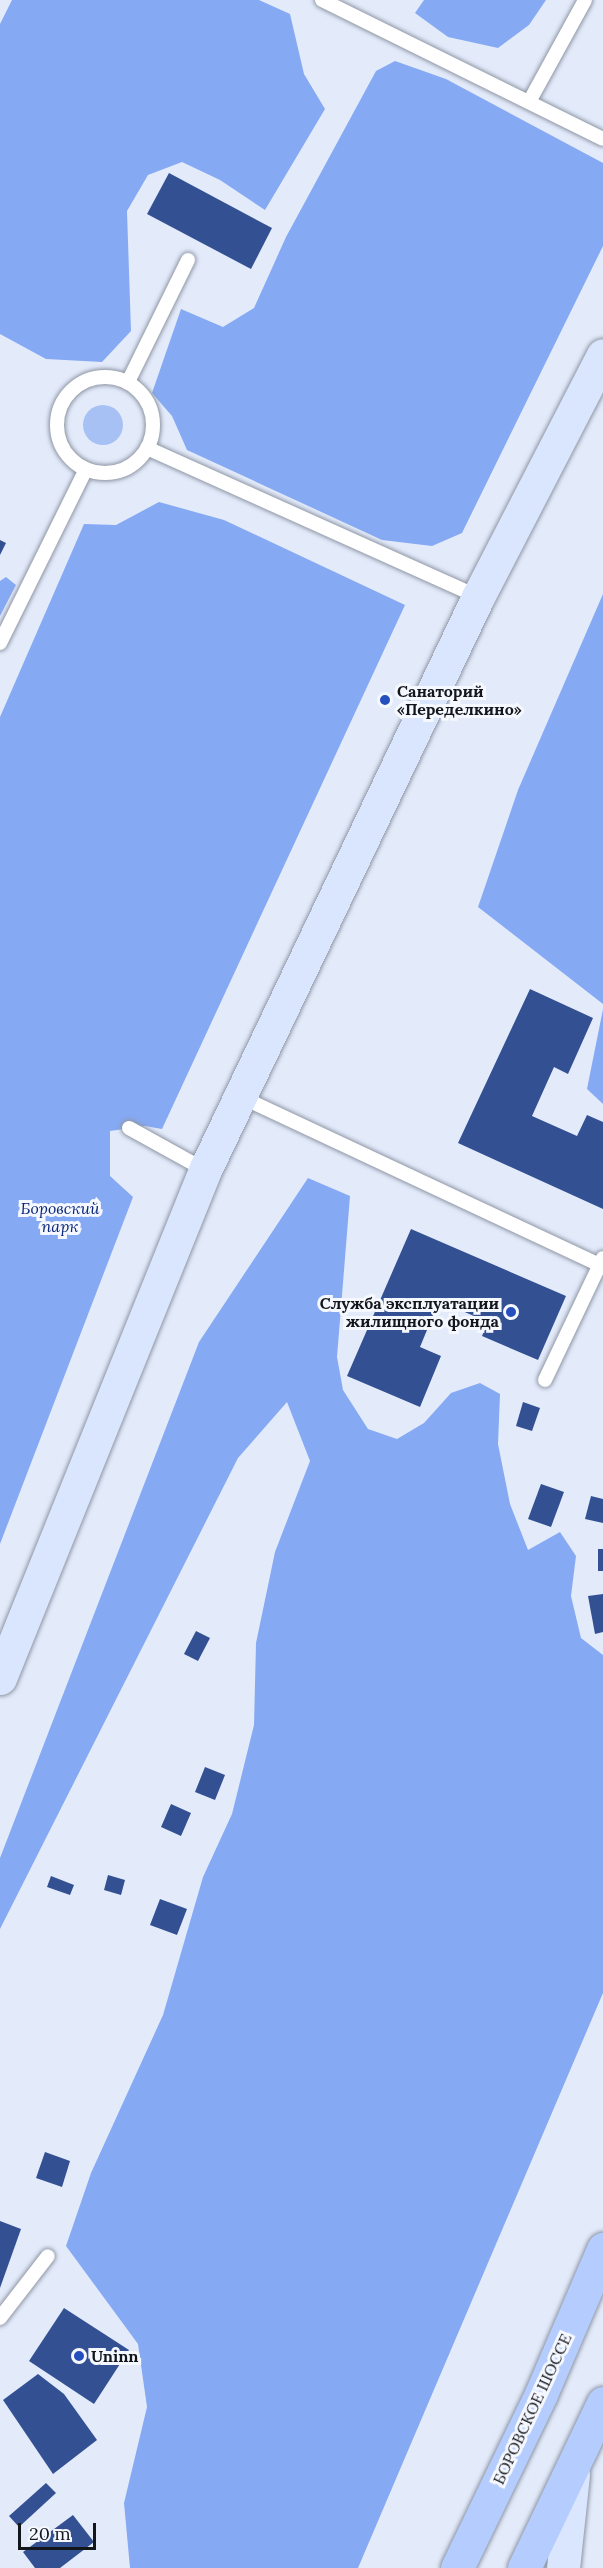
<!DOCTYPE html>
<meta charset="utf-8">
<style>
body{margin:0}
#map{position:relative;width:603px;height:2568px;overflow:hidden;background:#e3ebfb;font-family:Lora,serif}
div>[style]{position:absolute}
.green>*{inset:0;background:#a8c1f5}
.round{border-radius:50%}
.forest>*{inset:0;background:#86a9f3}
.building>*{inset:0;background:#335093}
.roads{filter:drop-shadow(0 0 2px #8f96a4) drop-shadow(0 0 2px #8f96a4)}
.lane>*{height:14px;margin:-7px;padding:0 7px;transform-origin:7px;border-radius:7px;background:#fff}
.lane>.ring{margin:-7px;padding:0;box-sizing:content-box;background:none;border:14px solid #fff;border-radius:50%}
.secondary>*{height:33px;margin:-16.5px;padding:0 16.5px;transform-origin:16.5px;border-radius:16.5px;background:#dae6fe}
.primary>*{height:33px;margin:-16.5px;padding:0 16.5px;transform-origin:16.5px;border-radius:16.5px;background:#b5ccfe}
.dots>*{width:16px;height:16px;translate:-50% -50%;box-sizing:border-box;border:3px solid #f5f8ff;border-radius:50%}
span{translate:-50% -50%;white-space:nowrap;text-align:center;line-height:1.15;-webkit-text-stroke:6px #f5f8ff;paint-order:stroke}
.poi-label{font-size:16px;color:#13161b;font-weight:700}
.left{translate:0 -50%;text-align:left}
.right{translate:-100% -50%;text-align:right}
.park-label{font-size:16px;color:#0b277a;font-style:italic}
.street-label{font-size:16px;color:#13161b}
.scale{position:absolute;left:18px;top:2523px;width:78px;height:27px;box-sizing:border-box;border:3px solid #13161b;border-top:0;padding-left:8px;font-size:18px;line-height:21px;white-space:nowrap;color:#13161b;-webkit-text-stroke:4px #f5f8ff;paint-order:stroke}
</style>
<div id="map">
<div class="green">
<div class="round" style="left:83px;top:405px;width:40px;height:40px"></div>
</div>
<div class="forest">
<div style="clip-path:polygon(12px 0,259px 0,290px 14px,304px 74px,325px 109px,265px 210px,220px 180px,182px 162px,148px 175px,127px 211px,131px 331px,102px 362px,46px 359px,0 334px,0 24px)"></div>
<div style="clip-path:polygon(424px 0,546px 0,529px 25px,498px 48px,448px 37px,415px 13px)"></div>
<div style="clip-path:polygon(395px 61px,446px 79px,603px 163px,603px 246px,462px 533px,432px 546px,382px 540px,187px 450px,172px 416px,152px 393px,181px 309px,223px 327px,254px 308px,286px 237px,376px 71px)"></div>
<div style="clip-path:polygon(159px 502px,224px 520px,405px 605px,162px 1129px,145px 1126px,110px 1131px,110px 1176px,133px 1197px,0 1544px,0 717px,84px 524px,116px 525px)"></div>
<div style="clip-path:polygon(6px 577px,16px 585px,0 616px,0 581px)"></div>
<div style="clip-path:polygon(603px 594px,603px 1004px,478px 907px,518px 790px)"></div>
<div style="clip-path:polygon(603px 1009px,603px 1104px,587px 1089px)"></div>
<div style="clip-path:polygon(308px 1178px,350px 1196px,337px 1357px,343px 1390px,368px 1429px,397px 1439px,424px 1423px,451px 1393px,480px 1383px,500px 1394px,498px 1444px,510px 1504px,528px 1550px,560px 1532px,576px 1556px,571px 1596px,581px 1638px,603px 1655px,603px 1993px,358px 2568px,130px 2568px,124px 2503px,147px 2407px,138px 2344px,66px 2246px,91px 2173px,163px 2015px,203px 1877px,232px 1814px,254px 1725px,256px 1643px,275px 1552px,310px 1461px,287px 1402px,238px 1458px,0 1929px,0 1858px,199px 1342px)"></div>
</div>
<div class="building">
<div style="clip-path:polygon(169px 173px,272px 228px,251px 269px,147px 214px)"></div>
<div style="clip-path:polygon(0 540px,6px 543px,0 555px)"></div>
<div style="clip-path:polygon(530px 989px,593px 1018px,568px 1074px,554px 1067px,532px 1116px,577px 1136px,587px 1115px,603px 1122px,603px 1209px,458px 1143px)"></div>
<div style="clip-path:polygon(411px 1229px,566px 1296px,538px 1360px,482px 1336px,488px 1322px,439px 1301px,420px 1347px,441px 1356px,420px 1407px,347px 1376px)"></div>
<div style="clip-path:polygon(523px 1402px,540px 1408px,532px 1431px,516px 1426px)"></div>
<div style="clip-path:polygon(541px 1484px,564px 1492px,551px 1527px,528px 1519px)"></div>
<div style="clip-path:polygon(591px 1496px,603px 1499px,603px 1523px,585px 1519px)"></div>
<div style="clip-path:polygon(598px 1549px,603px 1549px,603px 1571px,598px 1571px)"></div>
<div style="clip-path:polygon(603px 1594px,603px 1632px,595px 1634px,588px 1596px)"></div>
<div style="clip-path:polygon(196px 1631px,210px 1638px,198px 1661px,184px 1654px)"></div>
<div style="clip-path:polygon(205px 1767px,225px 1775px,215px 1800px,195px 1792px)"></div>
<div style="clip-path:polygon(171px 1804px,191px 1813px,181px 1836px,161px 1827px)"></div>
<div style="clip-path:polygon(108px 1875px,125px 1880px,121px 1895px,104px 1890px)"></div>
<div style="clip-path:polygon(51px 1876px,74px 1885px,70px 1895px,47px 1887px)"></div>
<div style="clip-path:polygon(160px 1899px,187px 1909px,177px 1935px,150px 1925px)"></div>
<div style="clip-path:polygon(45px 2152px,70px 2161px,62px 2187px,36px 2178px)"></div>
<div style="clip-path:polygon(0 2221px,21px 2229px,0 2288px)"></div>
<div style="clip-path:polygon(64px 2308px,129px 2350px,94px 2404px,29px 2361px)"></div>
<div style="clip-path:polygon(38px 2374px,64px 2394px,97px 2440px,53px 2474px,3px 2400px)"></div>
<div style="clip-path:polygon(46px 2483px,56px 2493px,19px 2527px,9px 2516px)"></div>
<div style="clip-path:polygon(73px 2515px,94px 2542px,60px 2568px,35px 2568px,23px 2552px)"></div>
</div>
<div class="roads">
<div class="lane">
<div style="left:322px;top:0;width:313px;rotate:26.3deg"></div>
<div style="left:529px;top:102px;width:116px;rotate:-61.2deg"></div>
<div class="ring" style="left:57px;top:377px;width:82px;height:82px"></div>
<div style="left:128px;top:382px;width:136px;rotate:-63.8deg"></div>
<div style="left:147px;top:448px;width:363px;rotate:24.2deg"></div>
<div style="left:0;top:643px;width:194px;rotate:-63.7deg"></div>
<div style="left:239px;top:1096px;width:399px;rotate:25.1deg"></div>
<div style="left:129px;top:1128px;width:87px;rotate:28.9deg"></div>
<div style="left:545px;top:1380px;width:135px;rotate:-64.6deg"></div>
<div style="left:0;top:2318px;width:78px;rotate:-52.3deg"></div>
</div>
<div class="secondary">
<div style="left:0;top:1678px;width:548px;rotate:-68.02deg"></div>
<div style="left:205px;top:1170px;width:635px;rotate:-64.53deg"></div>
<div style="left:478px;top:597px;width:272px;rotate:-62.7deg"></div>
<div style="left:563px;top:2568px;width:94px;rotate:-83.9deg"></div>
</div>
<div class="primary">
<div style="left:457px;top:2568px;width:193px;rotate:-64.2deg"></div>
<div style="left:541px;top:2394px;width:158px;rotate:-66.8deg"></div>
<div style="left:524px;top:2568px;width:183px;rotate:-64.4deg"></div>
</div>
</div>
<div class="dots">
<div style="left:385px;top:700px;background:#254fbd"></div>
<div style="left:511px;top:1312px;background:#254fbd"></div>
<div style="left:79px;top:2356px;background:#254fbd"></div>
</div>
<div class="poi-label">
<span class="left" style="left:397px;top:700px">Санаторий<br>«Переделкино»</span>
<span class="right" style="left:499px;top:1312px">Служба эксплуатации<br>жилищного фонда</span>
<span class="left" style="left:91px;top:2356px">Uninn</span>
</div>
<div class="park-label">
<span style="left:60px;top:1217px">Боровский<br>парк</span>
</div>
<div class="street-label">
<span style="left:532px;top:2409px;rotate:-65deg">БОРОВСКОЕ ШОССЕ</span>
</div>
<div class="scale">20 m</div>
</div>
